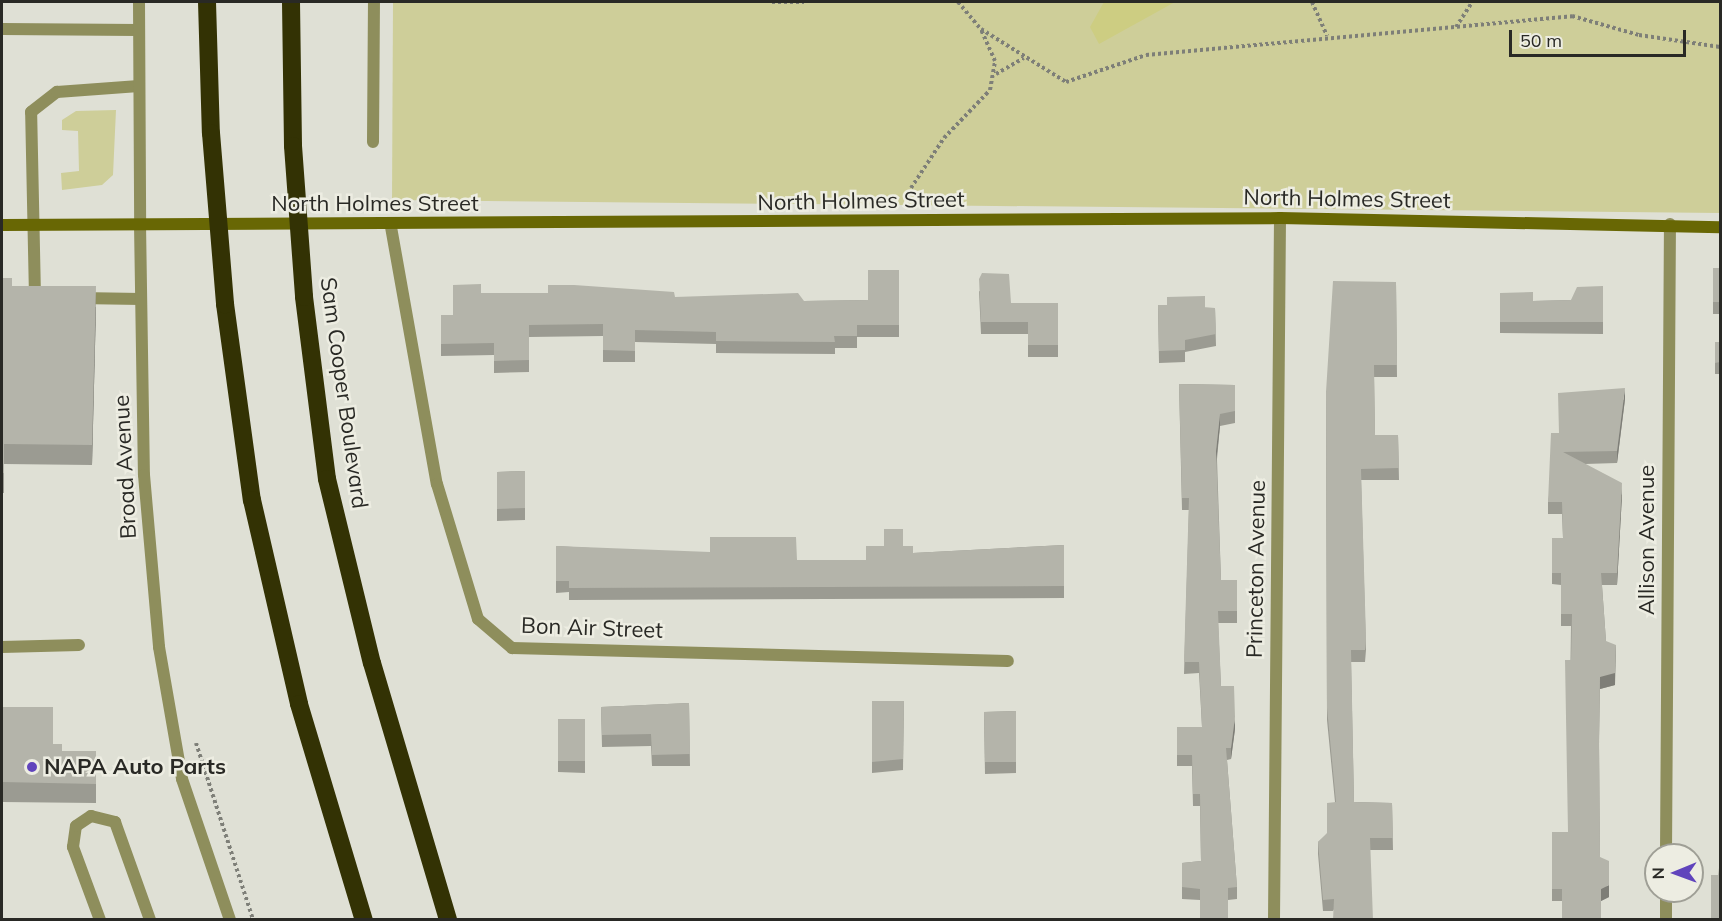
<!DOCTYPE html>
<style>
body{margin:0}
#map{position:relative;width:1722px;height:921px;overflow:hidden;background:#dfe0d5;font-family:Mulish,sans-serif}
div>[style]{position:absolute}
.green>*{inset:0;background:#cece99}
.water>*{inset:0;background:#cdcd82}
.path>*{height:4px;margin-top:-2px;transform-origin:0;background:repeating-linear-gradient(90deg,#7e7f78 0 3px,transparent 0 6px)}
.service>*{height:12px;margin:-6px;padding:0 6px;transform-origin:6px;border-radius:6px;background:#8e8e5c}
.minor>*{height:12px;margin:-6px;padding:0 6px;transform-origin:6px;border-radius:6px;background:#8e8e5c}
.tertiary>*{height:12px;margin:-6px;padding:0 6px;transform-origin:6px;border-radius:6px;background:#8e8e5c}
.secondary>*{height:12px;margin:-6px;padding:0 6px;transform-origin:6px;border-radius:6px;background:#686704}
.motorway>*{height:18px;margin:-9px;padding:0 9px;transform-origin:9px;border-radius:9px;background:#333204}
.motorway-bridge>*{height:18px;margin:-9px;padding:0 9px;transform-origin:9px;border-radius:9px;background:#333204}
.wall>*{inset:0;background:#9b9b92}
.shaded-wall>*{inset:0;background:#7e7e77}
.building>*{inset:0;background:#b4b4aa}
.dots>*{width:16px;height:16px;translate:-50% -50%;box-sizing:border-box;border:3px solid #edede2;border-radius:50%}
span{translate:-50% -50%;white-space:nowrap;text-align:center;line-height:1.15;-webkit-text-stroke:5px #edede2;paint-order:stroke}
.street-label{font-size:22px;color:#292925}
.poi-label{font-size:22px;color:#292925;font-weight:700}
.left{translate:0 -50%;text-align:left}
.frame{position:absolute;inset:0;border:3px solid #292925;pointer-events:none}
.north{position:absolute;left:1644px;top:843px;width:60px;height:60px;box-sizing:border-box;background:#edede2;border:2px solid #9f9f96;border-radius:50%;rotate:269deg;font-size:16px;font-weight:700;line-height:24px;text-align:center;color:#292925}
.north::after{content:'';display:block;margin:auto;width:21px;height:27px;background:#6044bc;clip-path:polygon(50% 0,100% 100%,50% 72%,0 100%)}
.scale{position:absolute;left:1509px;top:30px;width:177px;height:27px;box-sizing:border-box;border:3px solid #292925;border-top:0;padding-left:8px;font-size:18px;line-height:21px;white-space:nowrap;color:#292925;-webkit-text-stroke:4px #edede2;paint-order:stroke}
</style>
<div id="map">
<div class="green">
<div style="clip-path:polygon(393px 2px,1720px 2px,1720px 213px,392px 200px)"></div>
<div style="clip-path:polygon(116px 110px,113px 175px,102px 185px,62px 190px,61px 173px,79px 171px,78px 131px,62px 130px,62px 120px,76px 111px)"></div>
</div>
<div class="water">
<div style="clip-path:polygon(1104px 2px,1175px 2px,1099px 44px,1090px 27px)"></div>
</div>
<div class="path">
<div style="left:772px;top:2px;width:32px"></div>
<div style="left:958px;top:2px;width:35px;rotate:50deg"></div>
<div style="left:981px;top:29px;width:100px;rotate:31.9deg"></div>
<div style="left:1066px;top:82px;width:84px;rotate:-18.6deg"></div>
<div style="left:1146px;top:55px;width:428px;rotate:-5.2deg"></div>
<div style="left:1572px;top:16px;width:70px;rotate:15.8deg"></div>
<div style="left:1639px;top:35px;width:82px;rotate:8.4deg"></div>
<div style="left:1312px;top:2px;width:37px;rotate:66deg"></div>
<div style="left:1456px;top:27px;width:30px;rotate:-57deg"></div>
<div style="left:996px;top:74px;width:32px;rotate:-30deg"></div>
<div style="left:911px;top:188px;width:60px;rotate:-56.6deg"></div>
<div style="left:944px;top:138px;width:66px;rotate:-46.2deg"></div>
<div style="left:990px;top:90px;width:29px;rotate:-80deg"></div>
<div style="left:995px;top:61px;width:35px;rotate:-114deg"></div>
<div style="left:196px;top:743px;width:186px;rotate:72.1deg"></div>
</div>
<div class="service">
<div style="left:2px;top:29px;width:136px;rotate:0.4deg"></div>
<div style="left:35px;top:297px;width:185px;rotate:-91.2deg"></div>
<div style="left:31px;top:112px;width:33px;rotate:-38deg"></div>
<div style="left:57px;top:92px;width:82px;rotate:-4.2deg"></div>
<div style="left:79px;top:298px;width:62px;rotate:0.9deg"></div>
<div style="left:2px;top:647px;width:77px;rotate:-1.5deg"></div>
<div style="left:100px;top:920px;width:78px;rotate:-110.3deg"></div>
<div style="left:73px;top:847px;width:21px;rotate:-82deg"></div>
<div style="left:76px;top:826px;width:18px;rotate:-34deg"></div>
<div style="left:91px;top:816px;width:25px;rotate:14deg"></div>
<div style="left:115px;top:822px;width:104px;rotate:70.3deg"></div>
</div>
<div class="minor">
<div style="left:373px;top:142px;width:140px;rotate:-89.6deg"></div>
<div style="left:140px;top:224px;width:251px;rotate:89.1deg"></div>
<div style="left:144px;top:475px;width:173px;rotate:85deg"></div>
<div style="left:159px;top:647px;width:134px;rotate:80.1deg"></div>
<div style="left:182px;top:779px;width:149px;rotate:71.2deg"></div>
<div style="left:391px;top:227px;width:261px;rotate:79.9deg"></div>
<div style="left:437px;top:484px;width:141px;rotate:73.1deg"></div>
<div style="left:478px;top:619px;width:45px;rotate:40.5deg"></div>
<div style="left:512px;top:648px;width:496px;rotate:1.5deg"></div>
<div style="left:1666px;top:855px;width:631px;rotate:-89.64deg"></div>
<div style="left:1274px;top:920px;width:702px;rotate:-89.51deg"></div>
<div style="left:1666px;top:920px;width:29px;rotate:-90deg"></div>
</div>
<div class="tertiary">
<div style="left:139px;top:2px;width:222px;rotate:89.7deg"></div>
</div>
<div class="secondary">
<div style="left:2px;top:225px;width:1278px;rotate:-0.31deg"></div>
<div style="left:1280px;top:218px;width:440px;rotate:1.2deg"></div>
</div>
<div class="motorway">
<div style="left:207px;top:2px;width:131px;rotate:88.3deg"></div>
<div style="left:291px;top:2px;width:144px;rotate:89.2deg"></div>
<div style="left:304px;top:297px;width:183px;rotate:82.8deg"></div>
<div style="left:327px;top:479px;width:189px;rotate:76.3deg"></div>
<div style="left:372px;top:663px;width:268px;rotate:73.5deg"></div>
<div style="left:225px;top:304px;width:198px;rotate:82.2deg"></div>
<div style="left:252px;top:500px;width:209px;rotate:77deg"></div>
<div style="left:299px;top:704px;width:226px;rotate:73.3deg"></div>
</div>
<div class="motorway-bridge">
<div style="left:211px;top:133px;width:172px;rotate:85.3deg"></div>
<div style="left:293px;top:146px;width:151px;rotate:85.8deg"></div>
</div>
<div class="wall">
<div style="clip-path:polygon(1713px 268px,1720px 268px,1720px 314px,1713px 314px)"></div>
<div style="clip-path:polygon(899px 270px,899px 337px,857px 337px,857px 348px,835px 348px,835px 354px,716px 353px,716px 344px,635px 342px,635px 362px,603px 362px,603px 336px,529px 337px,529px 372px,494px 373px,494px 355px,441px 356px,441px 315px,453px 315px,481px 293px,804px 301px,868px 300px)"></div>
<div style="clip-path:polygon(2px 278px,12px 286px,96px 307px,92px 465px,4px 464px,4px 493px,2px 493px)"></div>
<div style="clip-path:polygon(1396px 282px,1397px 377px,1374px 377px,1375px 435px,1398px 435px,1399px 480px,1361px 480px,1366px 650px,1365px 662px,1351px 662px,1354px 802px,1392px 803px,1393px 850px,1370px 850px,1333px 911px,1323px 911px,1318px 854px,1318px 842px,1327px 834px,1335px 802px,1327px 720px,1326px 392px)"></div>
<div style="clip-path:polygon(1603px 286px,1603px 334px,1500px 333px,1500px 293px,1533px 301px,1571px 300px)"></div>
<div style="clip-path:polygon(979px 291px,1011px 303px,1058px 303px,1058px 357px,1028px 357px,1028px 334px,981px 334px)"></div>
<div style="clip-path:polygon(1158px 305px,1215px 308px,1216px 346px,1185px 352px,1185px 362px,1159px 363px)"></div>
<div style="clip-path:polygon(1715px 342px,1720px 342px,1720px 374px,1715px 374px)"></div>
<div style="clip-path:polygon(1179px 384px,1235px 385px,1235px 423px,1220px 426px,1217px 459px,1221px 580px,1237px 580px,1237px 623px,1218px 623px,1221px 686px,1235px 729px,1231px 759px,1227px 760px,1237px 887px,1237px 899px,1228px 900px,1200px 900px,1182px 899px,1182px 863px,1201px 861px,1200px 806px,1193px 806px,1192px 766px,1177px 766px,1177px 727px,1202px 727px,1199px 673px,1184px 674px,1189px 510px,1182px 510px)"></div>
<div style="clip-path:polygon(1625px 399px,1617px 463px,1585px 464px,1622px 495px,1617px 585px,1602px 585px,1606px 641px,1615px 685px,1600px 689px,1599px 745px,1600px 857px,1609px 897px,1601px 901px,1552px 901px,1552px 832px,1568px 832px,1571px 626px,1561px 626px,1561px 585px,1552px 584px,1552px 538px,1563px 538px,1562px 514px,1548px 514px,1548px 502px,1559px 433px)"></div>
<div style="clip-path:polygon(525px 471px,525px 520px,497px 521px,497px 472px)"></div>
<div style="clip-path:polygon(1064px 545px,1064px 598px,569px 600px,569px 592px,556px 593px,556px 546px,797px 560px,866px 560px,903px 546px,913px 553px)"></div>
<div style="clip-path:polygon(872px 701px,904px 701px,903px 770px,872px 773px)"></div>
<div style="clip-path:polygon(689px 703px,690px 766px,652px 766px,651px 746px,602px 747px,601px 707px)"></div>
<div style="clip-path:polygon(2px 707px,62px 751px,96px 751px,96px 803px,2px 802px)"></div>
<div style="clip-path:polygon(1016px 711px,1016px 773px,985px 774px,984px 712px)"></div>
<div style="clip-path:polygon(558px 719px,585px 719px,585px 773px,558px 772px)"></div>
</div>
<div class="shaded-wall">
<div style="clip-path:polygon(96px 286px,96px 307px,92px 465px,92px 445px)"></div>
<div style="clip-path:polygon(1625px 388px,1625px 399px,1617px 463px,1617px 451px)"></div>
<div style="clip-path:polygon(1220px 414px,1220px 426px,1216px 463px,1216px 451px)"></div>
<div style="clip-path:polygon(1622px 483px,1622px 495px,1617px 585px,1617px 573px)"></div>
<div style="clip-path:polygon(1616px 645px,1615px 685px,1600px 689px,1600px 677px)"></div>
<div style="clip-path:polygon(1235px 717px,1235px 729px,1231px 759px,1231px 748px)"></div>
<div style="clip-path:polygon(1609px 885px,1609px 897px,1601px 901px,1601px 889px)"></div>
</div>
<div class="building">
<div style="clip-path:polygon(1713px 268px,1720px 268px,1720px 302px,1713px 302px)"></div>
<div style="clip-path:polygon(868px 270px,899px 270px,899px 325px,857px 325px,857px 336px,834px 336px,835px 342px,716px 341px,716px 332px,635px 330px,635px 351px,603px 350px,603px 324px,529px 325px,529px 360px,494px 361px,494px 343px,441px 344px,441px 315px,453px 315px,453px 285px,481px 284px,481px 293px,548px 293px,548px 285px,574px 285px,674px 292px,675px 297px,798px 293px,804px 301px,868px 300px)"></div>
<div style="clip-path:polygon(982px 273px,1009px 274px,1011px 303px,1058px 303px,1058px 345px,1028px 345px,1028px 322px,981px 322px,979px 279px)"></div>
<div style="clip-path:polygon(2px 278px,12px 278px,12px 286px,96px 286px,92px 445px,4px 444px,4px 473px,2px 473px)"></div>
<div style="clip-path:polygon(1333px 281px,1396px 282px,1397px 365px,1374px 365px,1375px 435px,1398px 435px,1399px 468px,1361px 469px,1366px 638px,1365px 650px,1351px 650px,1354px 802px,1392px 803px,1393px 838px,1370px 838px,1373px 920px,1333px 920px,1334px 899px,1323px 900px,1318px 842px,1327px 833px,1327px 803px,1336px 802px,1327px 708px,1326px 392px)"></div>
<div style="clip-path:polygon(1603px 286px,1603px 322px,1500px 322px,1500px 293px,1533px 292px,1533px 301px,1571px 300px,1577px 287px)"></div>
<div style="clip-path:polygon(1205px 296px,1205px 308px,1215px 308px,1216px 334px,1185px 340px,1185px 350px,1159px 351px,1158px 305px,1167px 305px,1167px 297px)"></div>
<div style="clip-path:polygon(1715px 342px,1720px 342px,1720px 362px,1715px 363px)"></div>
<div style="clip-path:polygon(1179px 384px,1235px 385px,1235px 411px,1220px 414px,1216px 451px,1221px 580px,1237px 580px,1237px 611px,1218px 611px,1221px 686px,1234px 686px,1235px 717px,1231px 748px,1226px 748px,1237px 887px,1228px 888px,1228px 920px,1200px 920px,1200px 889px,1182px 887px,1182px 863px,1201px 861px,1200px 794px,1193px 794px,1192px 755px,1177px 755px,1177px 727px,1202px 727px,1199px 662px,1184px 662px,1189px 498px,1182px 498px)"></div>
<div style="clip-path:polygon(1625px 388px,1617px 451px,1563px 452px,1622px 483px,1617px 573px,1601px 573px,1606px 641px,1616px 645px,1615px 673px,1600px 677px,1599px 737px,1600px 857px,1609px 861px,1609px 885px,1601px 889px,1601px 920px,1562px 920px,1562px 889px,1552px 889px,1552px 832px,1568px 832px,1565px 660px,1571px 660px,1572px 614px,1561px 614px,1561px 573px,1552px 573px,1552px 538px,1563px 538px,1562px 502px,1548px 502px,1551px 433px,1559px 433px,1558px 393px)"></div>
<div style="clip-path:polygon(525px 471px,525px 508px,497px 509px,497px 472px)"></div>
<div style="clip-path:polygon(884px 529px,903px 529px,903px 546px,913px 546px,913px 553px,1064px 545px,1064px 586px,569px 588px,569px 581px,556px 581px,556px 546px,710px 552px,710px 537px,796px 537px,797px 560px,866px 560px,866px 546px,884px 546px)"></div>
<div style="clip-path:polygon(872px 701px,904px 701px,903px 759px,872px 762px)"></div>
<div style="clip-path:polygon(689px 703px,690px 754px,652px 755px,651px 734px,602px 735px,601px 707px)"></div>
<div style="clip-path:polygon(2px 707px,53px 707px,53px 744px,62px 744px,62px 751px,96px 751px,96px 784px,2px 782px)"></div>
<div style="clip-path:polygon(1016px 711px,1016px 762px,985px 762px,984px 712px)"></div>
<div style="clip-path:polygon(558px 719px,585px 719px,585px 761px,558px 761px)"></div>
<div style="clip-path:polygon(1719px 868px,1720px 868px,1720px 920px,1711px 920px,1711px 875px,1718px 875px)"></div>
</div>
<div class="dots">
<div style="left:32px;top:767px;background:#6044bc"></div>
</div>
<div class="street-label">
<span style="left:1347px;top:199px;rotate:1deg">North Holmes Street</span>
<span style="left:861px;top:201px;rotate:-1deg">North Holmes Street</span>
<span style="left:375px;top:204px">North Holmes Street</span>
<span style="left:344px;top:393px;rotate:82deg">Sam Cooper Boulevard</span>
<span style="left:125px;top:467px;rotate:-93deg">Broad Avenue</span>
<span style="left:1647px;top:540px;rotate:-90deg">Allison Avenue</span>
<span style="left:1256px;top:569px;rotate:-89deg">Princeton Avenue</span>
<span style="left:592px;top:628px;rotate:2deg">Bon Air Street</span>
</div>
<div class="poi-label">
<span class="left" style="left:44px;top:767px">NAPA Auto Parts</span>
</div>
<div class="frame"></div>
<div class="north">N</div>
<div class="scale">50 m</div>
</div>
